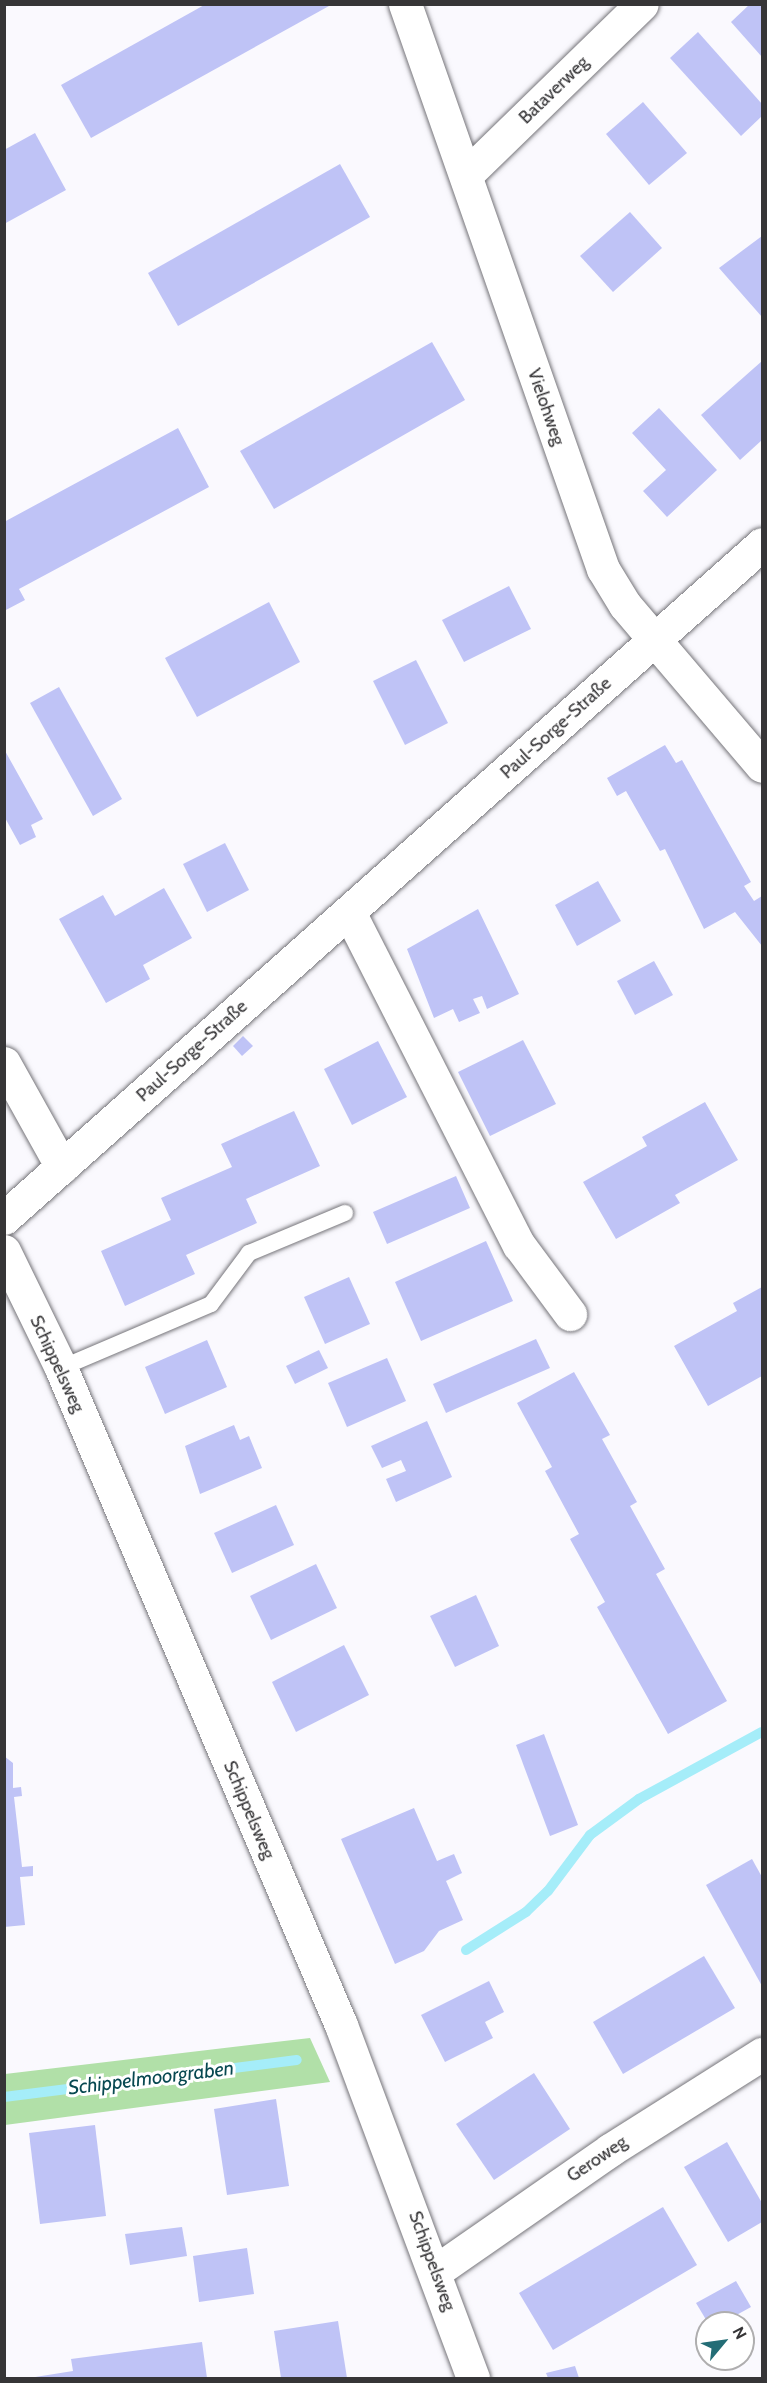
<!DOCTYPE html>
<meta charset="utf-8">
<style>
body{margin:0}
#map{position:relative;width:767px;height:2383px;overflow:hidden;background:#faf9fe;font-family:Cabin,sans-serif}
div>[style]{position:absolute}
.green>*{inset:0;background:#b1e0a8}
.stream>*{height:10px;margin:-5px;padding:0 5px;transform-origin:5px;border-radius:5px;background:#a5edf9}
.building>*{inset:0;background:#bfc3f6}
.roads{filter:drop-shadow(0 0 2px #76757a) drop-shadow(0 0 2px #76757a)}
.service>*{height:16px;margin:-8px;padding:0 8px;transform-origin:8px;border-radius:8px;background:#fff}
.minor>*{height:33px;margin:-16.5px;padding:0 16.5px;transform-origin:16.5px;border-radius:16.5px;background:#fff}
.tertiary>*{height:33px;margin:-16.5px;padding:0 16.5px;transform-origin:16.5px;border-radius:16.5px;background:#fff}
span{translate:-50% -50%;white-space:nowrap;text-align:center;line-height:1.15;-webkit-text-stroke:6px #fff;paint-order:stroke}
.street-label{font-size:18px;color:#363537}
.water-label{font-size:20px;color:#074851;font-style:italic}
.frame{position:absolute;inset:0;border:6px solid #363537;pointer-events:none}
.north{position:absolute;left:695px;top:2311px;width:60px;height:60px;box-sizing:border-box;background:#fff;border:2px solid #afaeaf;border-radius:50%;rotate:61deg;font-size:16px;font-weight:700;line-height:24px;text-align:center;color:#363537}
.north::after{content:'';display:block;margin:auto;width:21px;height:27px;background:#236d76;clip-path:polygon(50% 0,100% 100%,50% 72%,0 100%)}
</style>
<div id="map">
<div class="green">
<div style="clip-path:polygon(310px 2038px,330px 2082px,5px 2125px,5px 2074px)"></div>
</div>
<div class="stream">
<div style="left:466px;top:1950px;width:71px;rotate:-32.3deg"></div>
<div style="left:526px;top:1912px;width:30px;rotate:-44deg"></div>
<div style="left:548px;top:1891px;width:70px;rotate:-53.1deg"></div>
<div style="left:590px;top:1835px;width:61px;rotate:-36.3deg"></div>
<div style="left:639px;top:1799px;width:140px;rotate:-28.6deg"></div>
<div style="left:4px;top:2097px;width:295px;rotate:-7.2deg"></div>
</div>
<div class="building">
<div style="clip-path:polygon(206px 4px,329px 6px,91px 138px,61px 85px)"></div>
<div style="clip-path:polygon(750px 4px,762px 4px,762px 57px,731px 22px)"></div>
<div style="clip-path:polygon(698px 32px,762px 104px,762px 116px,741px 136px,670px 58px)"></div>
<div style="clip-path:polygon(643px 102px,687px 153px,649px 185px,606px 134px)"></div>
<div style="clip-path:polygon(35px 133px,66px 190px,4px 224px,4px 150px)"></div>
<div style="clip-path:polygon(340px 164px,370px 217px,178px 326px,148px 273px)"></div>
<div style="clip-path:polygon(630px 212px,662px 248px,613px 292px,580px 256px)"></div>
<div style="clip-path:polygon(762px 236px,762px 317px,719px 268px)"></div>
<div style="clip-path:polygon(432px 342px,465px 400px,274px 509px,240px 451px)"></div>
<div style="clip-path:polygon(762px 361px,762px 440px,740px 460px,701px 415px)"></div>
<div style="clip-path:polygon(659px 408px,717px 470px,667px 517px,643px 491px,666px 470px,632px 433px)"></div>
<div style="clip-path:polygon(178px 428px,209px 487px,19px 589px,25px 600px,4px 611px,4px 522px)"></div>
<div style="clip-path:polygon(509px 586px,531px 629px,464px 662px,442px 620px)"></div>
<div style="clip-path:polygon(269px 602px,300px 662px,197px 717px,165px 658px)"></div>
<div style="clip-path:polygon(416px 660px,448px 723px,405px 745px,373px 681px)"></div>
<div style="clip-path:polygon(59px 687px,122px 799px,93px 816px,30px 703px)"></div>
<div style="clip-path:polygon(665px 745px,676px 763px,682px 760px,751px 882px,744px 886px,754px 901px,762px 896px,762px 946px,735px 912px,704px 929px,665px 849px,660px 851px,626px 791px,617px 796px,607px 778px)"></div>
<div style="clip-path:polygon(4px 749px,43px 819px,31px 825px,36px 837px,20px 845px,4px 816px)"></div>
<div style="clip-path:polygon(225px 843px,249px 890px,207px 912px,183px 864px)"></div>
<div style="clip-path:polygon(598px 881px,621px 921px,577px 946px,555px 905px)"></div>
<div style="clip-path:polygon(164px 888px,192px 938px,143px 965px,150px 979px,106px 1003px,59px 919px,103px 895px,115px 916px)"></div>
<div style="clip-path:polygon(478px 909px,519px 994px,487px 1009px,482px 996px,473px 999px,480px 1013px,459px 1022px,453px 1009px,434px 1018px,407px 949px)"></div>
<div style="clip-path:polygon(654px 961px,673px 995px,635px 1015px,617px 981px)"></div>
<div style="clip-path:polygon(243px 1036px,253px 1046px,242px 1056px,233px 1046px)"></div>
<div style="clip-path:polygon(523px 1040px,556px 1104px,490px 1136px,458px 1072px)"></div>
<div style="clip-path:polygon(378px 1041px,407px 1097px,352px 1125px,324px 1069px)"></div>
<div style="clip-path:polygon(705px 1102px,738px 1160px,675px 1195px,680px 1203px,616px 1239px,583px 1182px,647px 1146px,642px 1137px)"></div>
<div style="clip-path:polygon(294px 1111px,320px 1166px,246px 1199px,257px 1223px,186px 1255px,195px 1274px,125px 1306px,101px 1251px,171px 1220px,161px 1198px,232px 1167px,221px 1144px)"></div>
<div style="clip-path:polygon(456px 1176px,470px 1208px,387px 1244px,373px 1212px)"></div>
<div style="clip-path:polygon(486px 1241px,513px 1301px,421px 1341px,395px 1282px)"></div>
<div style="clip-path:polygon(349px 1277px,370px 1324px,325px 1344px,304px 1297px)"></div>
<div style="clip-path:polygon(762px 1287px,762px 1376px,708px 1406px,674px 1346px,737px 1311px,733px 1303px)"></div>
<div style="clip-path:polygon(536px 1339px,550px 1368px,446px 1413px,433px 1384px)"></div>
<div style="clip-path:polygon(207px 1340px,227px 1387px,165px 1414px,145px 1367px)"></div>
<div style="clip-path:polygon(319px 1350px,328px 1368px,295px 1384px,286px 1366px)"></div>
<div style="clip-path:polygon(387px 1358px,406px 1401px,347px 1427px,328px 1383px)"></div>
<div style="clip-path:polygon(574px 1372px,610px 1435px,602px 1439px,637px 1502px,630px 1506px,665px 1569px,656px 1574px,727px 1701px,668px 1734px,597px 1607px,605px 1602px,570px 1539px,579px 1534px,545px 1471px,552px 1467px,517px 1403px)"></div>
<div style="clip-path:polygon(427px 1421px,452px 1477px,396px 1502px,386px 1479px,406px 1471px,401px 1460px,382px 1468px,371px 1446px)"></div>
<div style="clip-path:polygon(234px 1425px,240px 1440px,249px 1436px,262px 1468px,200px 1494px,185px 1446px)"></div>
<div style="clip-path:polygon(276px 1505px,294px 1545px,232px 1573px,214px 1533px)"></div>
<div style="clip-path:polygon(316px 1564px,337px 1608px,271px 1640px,250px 1596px)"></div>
<div style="clip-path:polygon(476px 1595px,499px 1646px,455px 1667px,430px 1616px)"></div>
<div style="clip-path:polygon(344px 1645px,369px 1695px,296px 1732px,272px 1682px)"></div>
<div style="clip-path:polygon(544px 1734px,578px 1825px,550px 1836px,516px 1745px)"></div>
<div style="clip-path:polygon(4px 1756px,13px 1763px,13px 1788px,21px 1787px,22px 1796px,14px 1797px,22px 1867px,33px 1866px,33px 1876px,20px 1877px,25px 1925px,4px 1927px)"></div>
<div style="clip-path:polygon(414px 1808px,437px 1861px,454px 1854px,462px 1873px,446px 1881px,463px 1920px,439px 1931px,424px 1951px,395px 1964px,341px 1839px)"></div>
<div style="clip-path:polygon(752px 1859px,762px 1877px,762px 1986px,706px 1885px)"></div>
<div style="clip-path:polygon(704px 1956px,735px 2008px,623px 2074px,593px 2022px)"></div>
<div style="clip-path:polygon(489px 1981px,504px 2012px,485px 2022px,493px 2038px,445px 2062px,421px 2015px)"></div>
<div style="clip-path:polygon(534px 2073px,570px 2129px,494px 2180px,456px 2124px)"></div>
<div style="clip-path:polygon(276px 2099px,289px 2186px,227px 2195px,214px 2109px)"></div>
<div style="clip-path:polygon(95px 2125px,106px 2216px,40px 2224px,29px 2133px)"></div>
<div style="clip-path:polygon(727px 2142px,762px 2203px,762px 2222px,728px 2242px,684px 2167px)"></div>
<div style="clip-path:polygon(663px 2207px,697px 2265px,553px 2350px,519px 2293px)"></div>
<div style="clip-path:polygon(182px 2227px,187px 2256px,130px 2265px,125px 2234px)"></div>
<div style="clip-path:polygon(247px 2248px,254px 2294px,199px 2302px,193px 2256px)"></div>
<div style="clip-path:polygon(736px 2281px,751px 2307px,722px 2323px,708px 2323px,696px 2303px)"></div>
<div style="clip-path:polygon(338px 2321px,347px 2378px,281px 2378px,274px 2331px)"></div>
<div style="clip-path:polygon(202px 2342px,207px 2378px,29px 2378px,73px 2371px,71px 2359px)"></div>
<div style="clip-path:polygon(575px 2366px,579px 2378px,548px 2378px,546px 2373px)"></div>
</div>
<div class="roads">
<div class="service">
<div style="left:61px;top:1368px;width:163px;rotate:-23.1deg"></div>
<div style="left:211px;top:1304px;width:64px;rotate:-53.3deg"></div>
<div style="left:249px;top:1253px;width:104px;rotate:-22.6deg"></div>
</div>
<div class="minor">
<div style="left:405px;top:4px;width:599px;rotate:70.69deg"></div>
<div style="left:603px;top:569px;width:42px;rotate:58.6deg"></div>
<div style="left:625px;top:605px;width:211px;rotate:49.6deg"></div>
<div style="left:466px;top:175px;width:245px;rotate:-44.2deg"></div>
<div style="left:349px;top:912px;width:374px;rotate:63deg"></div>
<div style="left:519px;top:1245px;width:86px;rotate:53.5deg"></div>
<div style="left:4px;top:1063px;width:119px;rotate:60.9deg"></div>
<div style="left:4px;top:1251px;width:130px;rotate:64deg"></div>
<div style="left:61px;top:1368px;width:714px;rotate:66.92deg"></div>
<div style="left:341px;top:2025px;width:377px;rotate:69.5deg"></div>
<div style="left:436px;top:2271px;width:212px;rotate:-34.8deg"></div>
<div style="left:610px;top:2150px;width:180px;rotate:-32.3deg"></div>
</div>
<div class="tertiary">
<div style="left:4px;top:1218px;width:1014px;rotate:-41.64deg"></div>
</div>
</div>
<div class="street-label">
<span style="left:554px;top:90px;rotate:-44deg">Bataverweg</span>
<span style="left:546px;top:407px;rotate:71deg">Vielohweg</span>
<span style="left:556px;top:728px;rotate:-42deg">Paul-Sorge-Straße</span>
<span style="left:192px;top:1051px;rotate:-42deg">Paul-Sorge-Straße</span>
<span style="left:57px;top:1364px;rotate:65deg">Schippelsweg</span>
<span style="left:249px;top:1810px;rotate:67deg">Schippelsweg</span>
<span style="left:597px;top:2159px;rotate:-34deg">Geroweg</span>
<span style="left:432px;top:2261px;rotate:70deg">Schippelsweg</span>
</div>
<div class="water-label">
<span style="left:151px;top:2078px;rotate:-7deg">Schippelmoorgraben</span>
</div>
<div class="frame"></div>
<div class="north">N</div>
</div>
